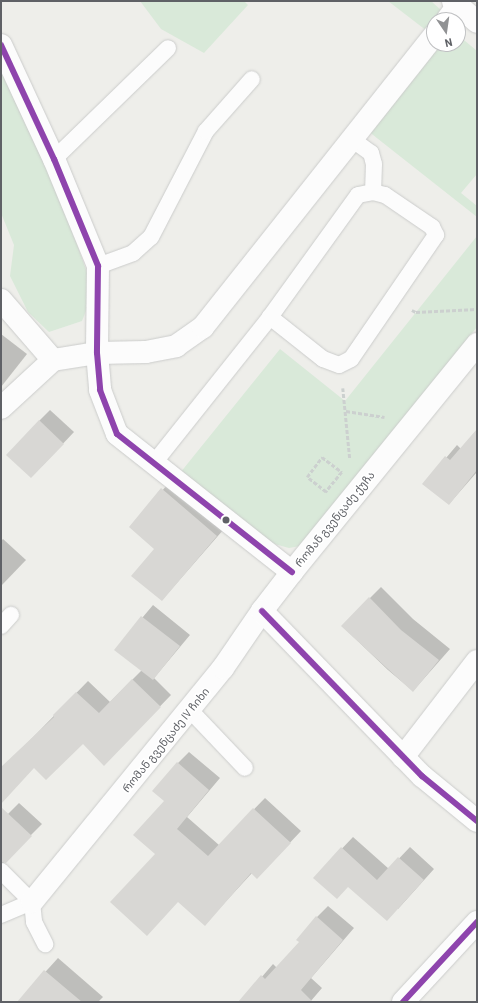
<!DOCTYPE html>
<meta charset="utf-8">
<style>
body{margin:0}
#map{position:relative;width:478px;height:1003px;overflow:hidden;background:#eeeeea;font-family:Barlow,"Noto Sans Georgian",sans-serif}
div>[style]{position:absolute}
.green>*{inset:0;background:#d9e9d9}
.shadow>*{inset:0;background:#0003}
.building>*{inset:0;background:#d8d7d4}
.path>*{height:2.5px;margin-top:-1.25px;transform-origin:0;background:repeating-linear-gradient(90deg,#ccd0cf 0 4px,transparent 0 6px)}
.roads{filter:drop-shadow(0 0 1px #cbcccb) drop-shadow(0 0 1px #cbcccb)}
.service>*{height:16px;margin:-8px;padding:0 8px;transform-origin:8px;border-radius:8px;background:#fcfcfc}
.minor>*{height:22px;margin:-11px;padding:0 11px;transform-origin:11px;border-radius:11px;background:#fcfcfc}
.tertiary>*{height:22px;margin:-11px;padding:0 11px;transform-origin:11px;border-radius:11px;background:#fcfcfc}
.bus-1>*{height:6px;margin:-3px;padding:0 3px;transform-origin:3px;border-radius:3px;background:#8e44ad}
.dots>*{width:11px;height:11px;translate:-50% -50%;box-sizing:border-box;border:2px solid #fff;border-radius:50%}
span{translate:-50% -50%;white-space:nowrap;text-align:center;line-height:1.15;-webkit-text-stroke:3.5px #fff;paint-order:stroke}
.street-label{font-size:11px;color:#5f6166}
.frame{position:absolute;inset:0;border:2px solid #5f6166;pointer-events:none}
.north{position:absolute;left:426px;top:12px;width:40px;height:40px;box-sizing:border-box;background:#fff;border:1px solid #bfc0c2;border-radius:50%;rotate:167deg;font-size:11px;font-weight:700;line-height:16px;text-align:center;color:#5f6166}
.north::after{content:'';display:block;margin:auto;width:14px;height:18px;background:#919294;clip-path:polygon(50% 0,100% 100%,50% 72%,0 100%)}
</style>
<div id="map">
<div class="green">
<div style="clip-path:polygon(140px 1px,244px 1px,248px 5px,204px 53px,161px 29px)"></div>
<div style="clip-path:polygon(388px 1px,431px 1px,442px 11px,427px 31px)"></div>
<div style="clip-path:polygon(458px 35px,477px 51px,477px 174px,461px 193px,477px 206px,477px 217px,368px 131px,437px 44px,458px 44px)"></div>
<div style="clip-path:polygon(1px 66px,51px 172px,89px 278px,89px 303px,82px 321px,49px 332px,28px 312px,10px 276px,14px 245px,1px 213px)"></div>
<div style="clip-path:polygon(477px 236px,477px 327px,300px 546px,289px 548px,271px 543px,180px 473px,280px 349px,345px 401px)"></div>
</div>
<div class="shadow">
<div style="clip-path:polygon(1px 334px,27px 354px,1px 387px)"></div>
<div style="clip-path:polygon(50px 410px,74px 432px,42px 466px,39px 421px)"></div>
<div style="clip-path:polygon(477px 430px,477px 472px,449px 504px,424px 484px,457px 445px,461px 449px)"></div>
<div style="clip-path:polygon(176px 475px,231px 521px,162px 600px,156px 549px,130px 527px)"></div>
<div style="clip-path:polygon(3px 539px,26px 560px,1px 586px,1px 541px)"></div>
<div style="clip-path:polygon(381px 587px,413px 619px,450px 649px,413px 691px,388px 670px,342px 626px)"></div>
<div style="clip-path:polygon(153px 605px,190px 635px,154px 678px,171px 695px,115px 753px,83px 743px,34px 767px,1px 793px,1px 770px,88px 681px,110px 702px,142px 670px,116px 649px)"></div>
<div style="clip-path:polygon(189px 752px,220px 778px,187px 817px,219px 845px,265px 798px,301px 831px,268px 866px,252px 873px,205px 924px,179px 901px,156px 853px,165px 801px,178px 763px)"></div>
<div style="clip-path:polygon(19px 803px,42px 824px,4px 862px,1px 868px,1px 821px)"></div>
<div style="clip-path:polygon(353px 837px,389px 869px,410px 847px,434px 869px,398px 909px,348px 886px,314px 878px)"></div>
<div style="clip-path:polygon(328px 906px,354px 928px,311px 978px,322px 988px,310px 1002px,240px 1002px,273px 964px,277px 968px,300px 942px,317px 917px)"></div>
<div style="clip-path:polygon(58px 958px,103px 997px,98px 1002px,18px 1002px)"></div>
</div>
<div class="building">
<div style="clip-path:polygon(39px 420px,64px 444px,31px 478px,6px 455px)"></div>
<div style="clip-path:polygon(477px 429px,477px 470px,449px 505px,422px 484px,445px 456px,450px 460px)"></div>
<div style="clip-path:polygon(161px 488px,217px 536px,162px 601px,131px 576px,154px 549px,129px 527px)"></div>
<div style="clip-path:polygon(369px 597px,401px 630px,439px 660px,413px 692px,341px 626px)"></div>
<div style="clip-path:polygon(141px 616px,180px 646px,153px 680px,114px 650px)"></div>
<div style="clip-path:polygon(132px 679px,161px 707px,104px 766px,83px 744px,46px 780px,34px 768px,1px 804px,1px 767px,54px 717px,53px 715px,76px 692px,99px 713px)"></div>
<div style="clip-path:polygon(177px 762px,209px 790px,177px 829px,208px 856px,253px 808px,291px 843px,257px 879px,251px 873px,205px 926px,178px 902px,147px 936px,110px 902px,155px 854px,133px 835px,164px 801px,152px 791px)"></div>
<div style="clip-path:polygon(1px 807px,32px 836px,6px 863px,1px 862px)"></div>
<div style="clip-path:polygon(341px 847px,377px 880px,398px 857px,424px 880px,387px 921px,348px 887px,337px 899px,313px 878px)"></div>
<div style="clip-path:polygon(316px 916px,343px 940px,301px 990px,313px 1002px,238px 1002px,261px 975px,265px 979px,299px 942px,296px 940px)"></div>
<div style="clip-path:polygon(44px 970px,82px 1002px,17px 1002px)"></div>
</div>
<div class="path">
<div style="left:412px;top:310px;width:4px;rotate:27deg"></div>
<div style="left:416px;top:312px;width:61px;rotate:-2.8deg"></div>
<div style="left:343px;top:388px;width:72px;rotate:84.4deg"></div>
<div style="left:346px;top:411px;width:39px;rotate:9deg"></div>
<div style="left:322px;top:457px;width:25px;rotate:37deg"></div>
<div style="left:342px;top:472px;width:26px;rotate:129deg"></div>
<div style="left:326px;top:492px;width:24px;rotate:-142deg"></div>
<div style="left:307px;top:477px;width:25px;rotate:-53deg"></div>
</div>
<div class="roads">
<div class="service">
<div style="left:353px;top:140px;width:22px;rotate:36deg"></div>
<div style="left:371px;top:153px;width:11px;rotate:75deg"></div>
<div style="left:374px;top:164px;width:28px;rotate:92deg"></div>
<div style="left:54px;top:159px;width:159px;rotate:-44.2deg"></div>
<div style="left:98px;top:266px;width:37px;rotate:-20deg"></div>
<div style="left:133px;top:253px;width:24px;rotate:-42deg"></div>
<div style="left:151px;top:237px;width:119px;rotate:-62.6deg"></div>
<div style="left:206px;top:131px;width:69px;rotate:-48.5deg"></div>
<div style="left:154px;top:463px;width:186px;rotate:-51.5deg"></div>
<div style="left:270px;top:317px;width:150px;rotate:-54.2deg"></div>
<div style="left:358px;top:195px;width:15px;rotate:-11deg"></div>
<div style="left:373px;top:192px;width:12px;rotate:14deg"></div>
<div style="left:385px;top:195px;width:57px;rotate:34.2deg"></div>
<div style="left:432px;top:227px;width:9px;rotate:63deg"></div>
<div style="left:436px;top:235px;width:150px;rotate:124.4deg"></div>
<div style="left:351px;top:359px;width:13px;rotate:153deg"></div>
<div style="left:339px;top:365px;width:17px;rotate:-159deg"></div>
<div style="left:323px;top:359px;width:68px;rotate:-141.6deg"></div>
<div style="left:1px;top:626px;width:15px;rotate:-48deg"></div>
<div style="left:189px;top:709px;width:81px;rotate:46.5deg"></div>
<div style="left:1px;top:871px;width:44px;rotate:45deg"></div>
<div style="left:32px;top:902px;width:20px;rotate:84deg"></div>
<div style="left:34px;top:922px;width:25px;rotate:63deg"></div>
<div style="left:1px;top:915px;width:34px;rotate:-23deg"></div>
</div>
<div class="minor">
<div style="left:453px;top:1px;width:32px;rotate:41deg"></div>
<div style="left:447px;top:20px;width:19px;rotate:-54deg"></div>
<div style="left:1px;top:300px;width:79px;rotate:49.1deg"></div>
<div style="left:1px;top:408px;width:71px;rotate:-42.7deg"></div>
<div style="left:53px;top:360px;width:45px;rotate:-9deg"></div>
<div style="left:97px;top:353px;width:49px;rotate:-1.2deg"></div>
<div style="left:146px;top:352px;width:31px;rotate:-11deg"></div>
<div style="left:176px;top:346px;width:33px;rotate:-35deg"></div>
<div style="left:203px;top:327px;width:372px;rotate:-51.6deg"></div>
<div style="left:292px;top:572px;width:294px;rotate:-50.9deg"></div>
<div style="left:403px;top:757px;width:121px;rotate:-52.4deg"></div>
<div style="left:32px;top:902px;width:302px;rotate:-50.8deg"></div>
<div style="left:223px;top:668px;width:69px;rotate:-55.6deg"></div>
</div>
<div class="tertiary">
<div style="left:1px;top:45px;width:126px;rotate:65.1deg"></div>
<div style="left:54px;top:159px;width:116px;rotate:67.6deg"></div>
<div style="left:98px;top:266px;width:87px;rotate:90.7deg"></div>
<div style="left:97px;top:353px;width:37px;rotate:85deg"></div>
<div style="left:100px;top:390px;width:47px;rotate:68.9deg"></div>
<div style="left:117px;top:434px;width:223px;rotate:38.3deg"></div>
<div style="left:292px;top:572px;width:49px;rotate:127.6deg"></div>
<div style="left:262px;top:611px;width:230px;rotate:45.9deg"></div>
<div style="left:422px;top:776px;width:71px;rotate:39.3deg"></div>
<div style="left:403px;top:1002px;width:109px;rotate:-47.2deg"></div>
</div>
</div>
<div class="bus-1">
<div style="left:1px;top:45px;width:126px;rotate:65.1deg"></div>
<div style="left:54px;top:159px;width:116px;rotate:67.6deg"></div>
<div style="left:98px;top:266px;width:87px;rotate:90.7deg"></div>
<div style="left:97px;top:353px;width:37px;rotate:85deg"></div>
<div style="left:100px;top:390px;width:47px;rotate:68.9deg"></div>
<div style="left:117px;top:434px;width:223px;rotate:38.3deg"></div>
<div style="left:262px;top:611px;width:230px;rotate:45.9deg"></div>
<div style="left:422px;top:776px;width:71px;rotate:39.3deg"></div>
<div style="left:403px;top:1002px;width:109px;rotate:-47.2deg"></div>
</div>
<div class="dots">
<div style="left:226px;top:520px;background:#5f6166"></div>
</div>
<div class="street-label">
<span style="left:335px;top:519px;rotate:-51deg">რომან გვენცაძე ქუჩა</span>
<span style="left:166px;top:740px;rotate:-51deg">რომან გვენცაძე IV ჩიხი</span>
</div>
<div class="frame"></div>
<div class="north">N</div>
</div>
